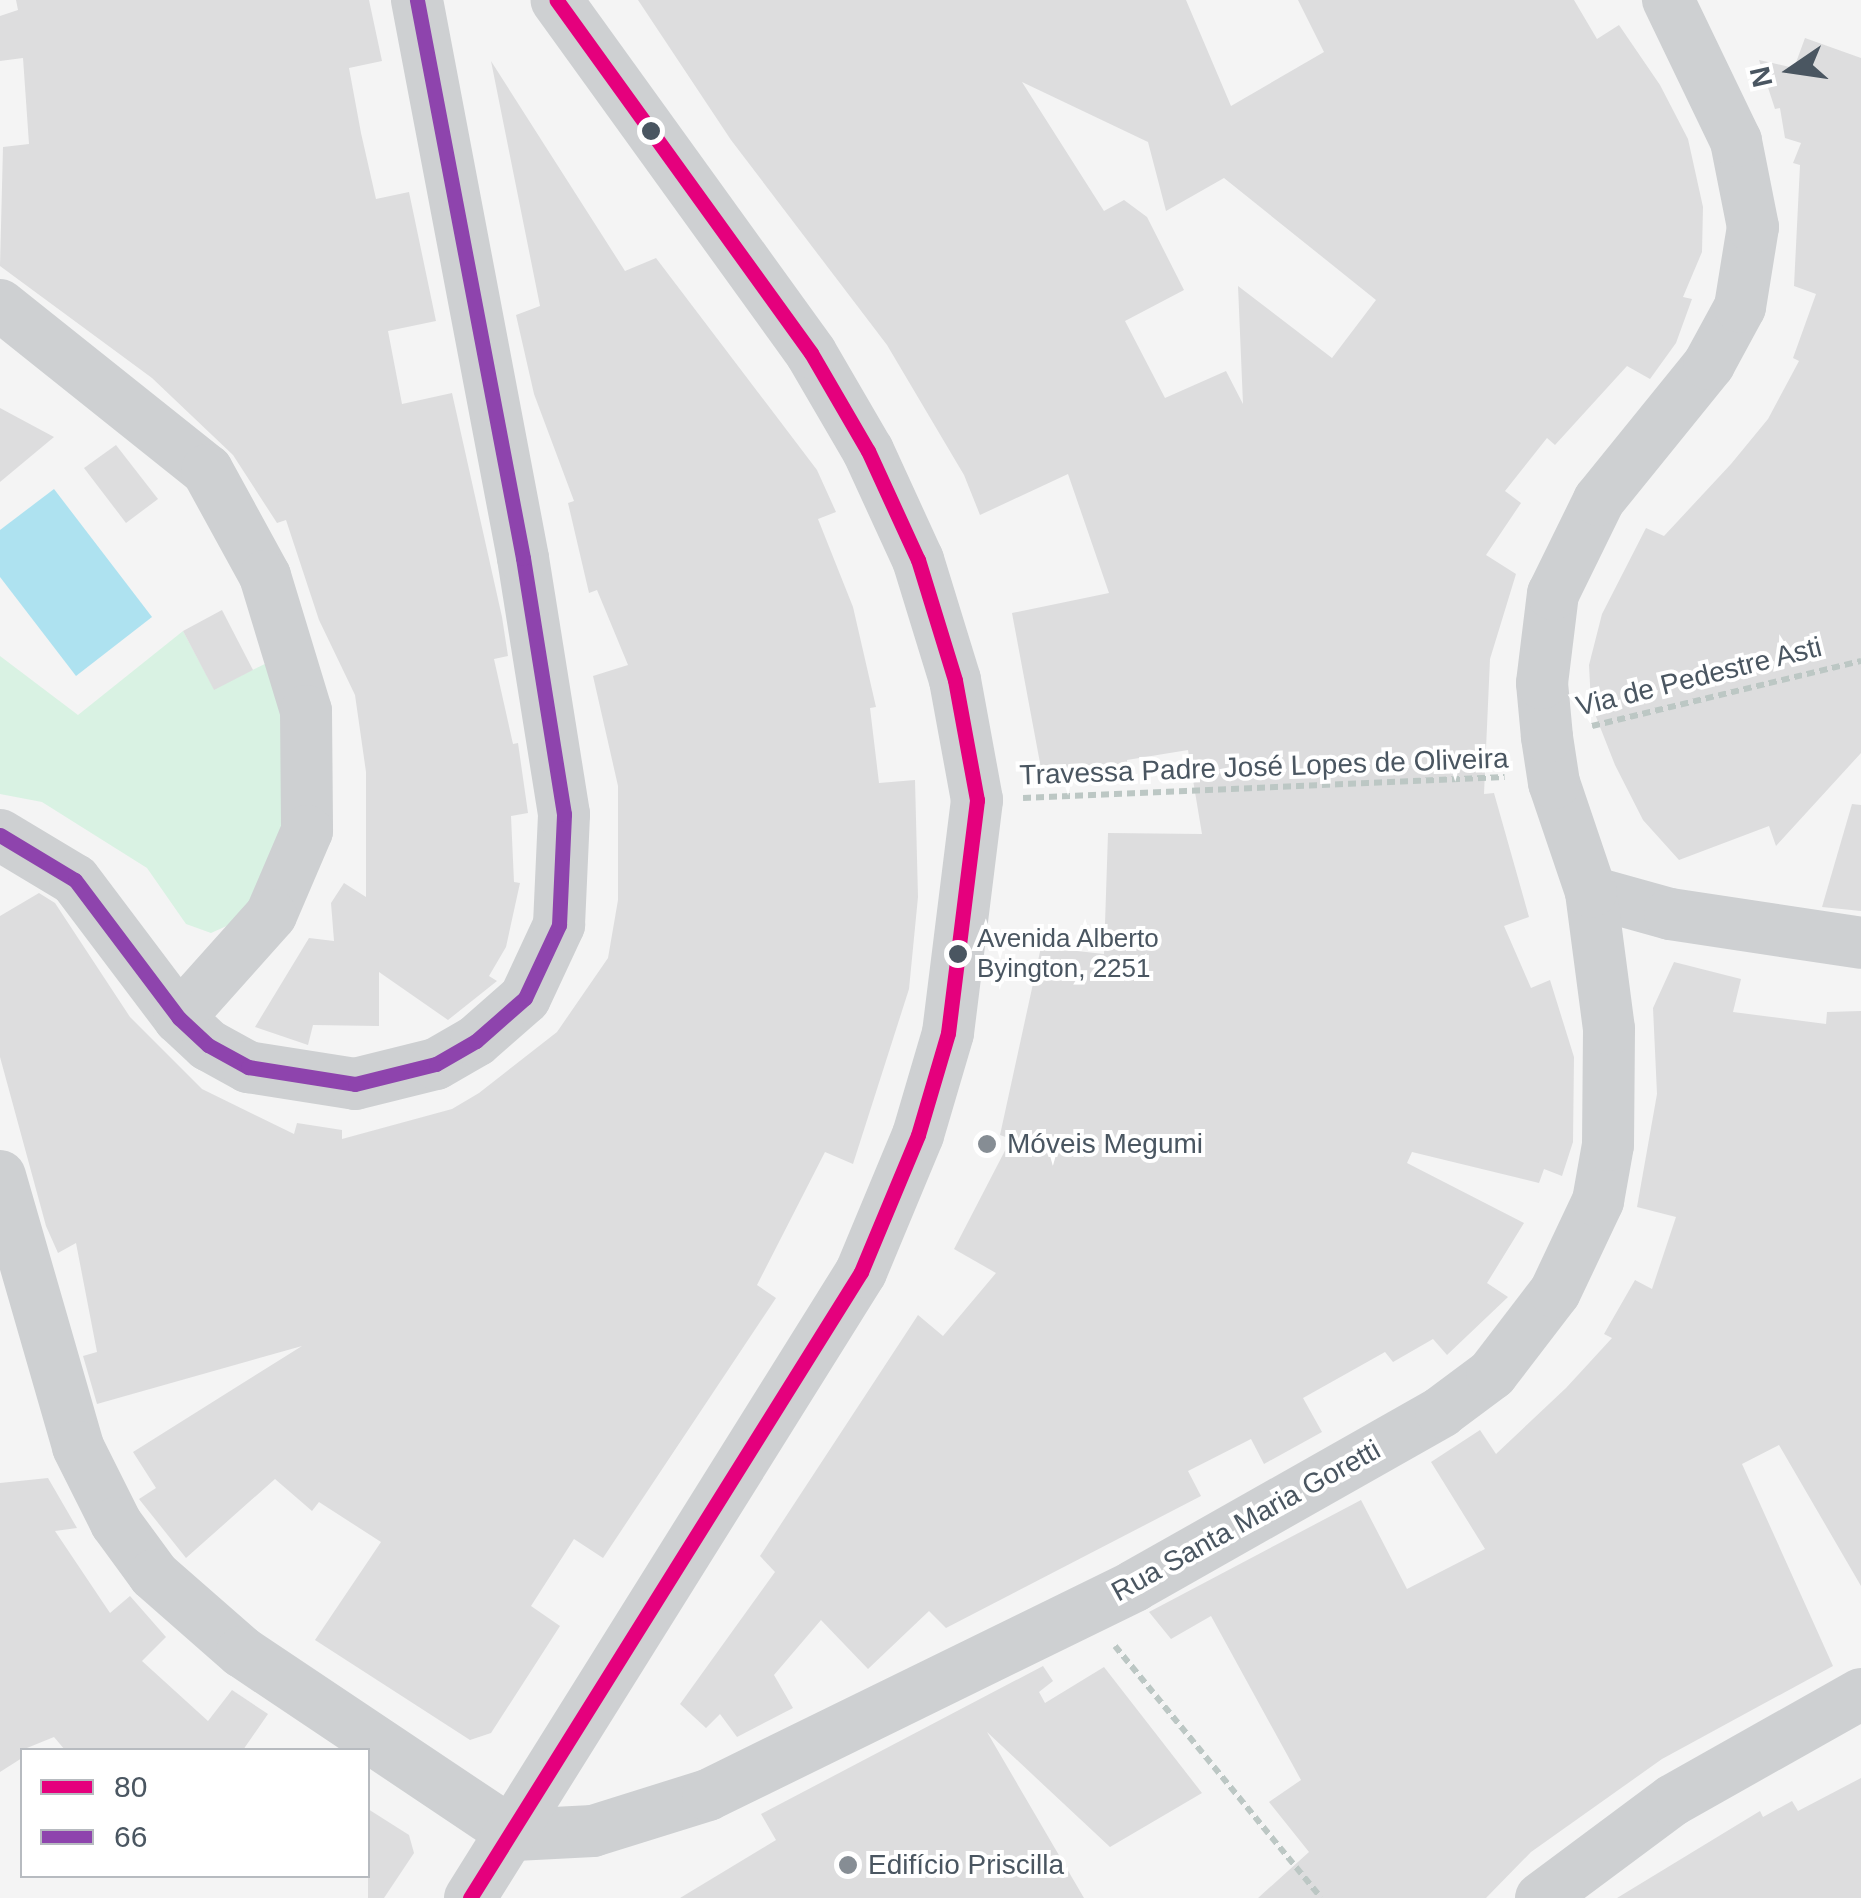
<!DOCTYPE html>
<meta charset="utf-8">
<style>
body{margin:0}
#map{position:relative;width:1861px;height:1898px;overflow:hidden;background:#f4f4f4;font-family:Arial,sans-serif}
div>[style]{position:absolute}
.green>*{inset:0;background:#d9f2e3}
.water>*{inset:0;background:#aee2f0}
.building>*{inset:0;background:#ddddde}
.path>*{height:6px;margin-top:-3px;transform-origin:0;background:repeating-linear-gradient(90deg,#bcc7c4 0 8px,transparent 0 13px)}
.minor>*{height:52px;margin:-26px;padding:0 26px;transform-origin:26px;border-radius:26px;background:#ced0d2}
.bus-1>*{height:15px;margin:-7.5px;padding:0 7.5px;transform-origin:7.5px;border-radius:7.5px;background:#e5007d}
.bus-2>*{height:15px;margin:-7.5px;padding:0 7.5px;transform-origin:7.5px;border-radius:7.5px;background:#8e44ad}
.dots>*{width:28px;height:28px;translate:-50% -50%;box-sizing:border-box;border:5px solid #fff;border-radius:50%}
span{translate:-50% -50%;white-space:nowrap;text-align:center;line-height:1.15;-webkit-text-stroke:8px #fff;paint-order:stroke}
.bus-label{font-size:26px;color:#4a5661}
.left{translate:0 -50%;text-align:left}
.street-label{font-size:28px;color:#4a5661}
.poi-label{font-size:28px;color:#4a5661}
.legend{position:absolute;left:20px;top:1748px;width:350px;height:130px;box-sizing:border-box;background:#fff;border:2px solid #b7bbc0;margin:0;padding:12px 18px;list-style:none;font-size:30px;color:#4a5661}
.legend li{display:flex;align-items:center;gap:20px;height:50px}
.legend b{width:50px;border:2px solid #b7bbc0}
.north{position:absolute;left:1741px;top:20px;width:100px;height:100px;-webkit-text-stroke:8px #fff;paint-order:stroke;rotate:257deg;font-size:28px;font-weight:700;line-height:40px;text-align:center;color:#4a5661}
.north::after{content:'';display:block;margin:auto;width:35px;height:45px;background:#4a5661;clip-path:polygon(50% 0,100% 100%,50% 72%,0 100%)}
</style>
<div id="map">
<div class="green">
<div style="clip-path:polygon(183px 631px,214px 689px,271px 661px,292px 753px,290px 815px,251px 915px,211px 933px,186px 924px,147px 868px,42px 802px,0 794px,0 656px,78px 715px)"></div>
</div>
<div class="water">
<div style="clip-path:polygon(54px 489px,152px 617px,76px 676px,0 577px,0 530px)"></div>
</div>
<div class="building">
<div style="clip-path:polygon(16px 0,369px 0,382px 61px,349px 68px,361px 133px,376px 199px,409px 192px,436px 321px,388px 331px,402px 404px,452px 393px,502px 617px,508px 656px,494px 659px,513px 744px,518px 743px,528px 813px,511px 816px,514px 882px,520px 883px,506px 947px,489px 976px,497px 981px,448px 1020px,379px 972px,379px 1026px,313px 1025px,308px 1045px,255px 1027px,309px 938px,334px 941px,331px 903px,344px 883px,366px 897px,366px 772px,355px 695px,319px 620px,286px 520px,277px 523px,233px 455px,152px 378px,0 266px,3px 147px,29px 144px,23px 58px,0 61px,0 16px,18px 10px)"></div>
<div style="clip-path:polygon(evenodd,638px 0,1186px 0,1231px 106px,1324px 52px,1298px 0,1574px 0,1597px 39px,1619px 25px,1660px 85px,1688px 139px,1703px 207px,1702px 252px,1683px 297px,1692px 299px,1676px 343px,1650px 379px,1627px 366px,1555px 445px,1547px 438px,1505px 491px,1521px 503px,1486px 555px,1516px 574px,1490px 659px,1484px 794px,1494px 793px,1529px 917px,1504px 926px,1531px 988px,1550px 980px,1574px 1057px,1573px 1142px,1562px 1176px,1544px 1169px,1539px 1183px,1412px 1152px,1407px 1163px,1524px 1223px,1487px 1283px,1508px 1297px,1447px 1355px,1433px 1339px,1393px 1362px,1385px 1352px,1303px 1398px,1322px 1432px,1264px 1464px,1251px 1439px,1188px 1471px,1201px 1496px,946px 1628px,929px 1611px,868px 1669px,821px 1620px,774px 1675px,793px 1708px,737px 1737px,720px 1714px,706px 1728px,680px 1704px,775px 1572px,760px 1556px,918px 1315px,943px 1336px,996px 1273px,954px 1249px,1011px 1139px,1000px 1135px,1041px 947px,1104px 954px,1108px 833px,1202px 834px,1188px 750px,1127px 760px,1127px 774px,1043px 779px,1012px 613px,1109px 593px,1068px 474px,980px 515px,964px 475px,887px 345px,731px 140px,638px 0,1022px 82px,1148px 142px,1166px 211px,1224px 178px,1376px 300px,1332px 358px,1238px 286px,1243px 404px,1226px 371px,1165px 398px,1125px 321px,1184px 290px,1147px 217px,1124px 200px,1104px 211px,1022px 82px)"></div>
<div style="clip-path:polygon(1805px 38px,1861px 58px,1861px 753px,1776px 846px,1769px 826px,1679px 860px,1643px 820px,1615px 765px,1591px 704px,1589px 665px,1602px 614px,1646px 528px,1664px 536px,1731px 464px,1768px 419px,1799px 361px,1793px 358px,1816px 294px,1794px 286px,1800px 165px,1793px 163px,1801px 143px,1785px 138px,1780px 108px,1775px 109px,1759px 60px,1794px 68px)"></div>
<div style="clip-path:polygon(491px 61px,625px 271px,656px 258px,817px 470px,836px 512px,818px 519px,853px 607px,876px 707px,870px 708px,879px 783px,915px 780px,918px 897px,909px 989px,853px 1164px,825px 1152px,757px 1285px,776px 1298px,603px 1558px,574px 1539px,531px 1606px,560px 1626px,491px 1733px,470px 1740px,315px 1640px,381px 1542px,319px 1502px,312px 1511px,275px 1479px,186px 1558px,139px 1499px,156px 1488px,133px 1452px,302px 1346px,97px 1404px,83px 1356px,97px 1352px,76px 1243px,58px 1253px,46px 1226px,0 1057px,0 916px,39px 893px,55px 903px,130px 1017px,202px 1089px,294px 1134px,297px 1123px,342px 1130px,342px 1139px,452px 1109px,479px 1093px,557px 1032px,608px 958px,618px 900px,618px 786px,593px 676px,628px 665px,597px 590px,589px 593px,568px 503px,574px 501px,534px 394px,516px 315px,540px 306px)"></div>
<div style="clip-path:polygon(0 408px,54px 437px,0 482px)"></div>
<div style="clip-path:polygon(116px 445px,158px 499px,126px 523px,84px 468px)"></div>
<div style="clip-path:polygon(222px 610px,253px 670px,214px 690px,183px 631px)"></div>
<div style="clip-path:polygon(1852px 804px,1861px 805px,1861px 911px,1822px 907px)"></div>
<div style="clip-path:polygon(1674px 962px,1741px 979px,1733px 1012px,1826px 1024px,1827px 1012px,1861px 1011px,1861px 1586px,1779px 1445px,1742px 1464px,1833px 1666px,1662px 1759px,1531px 1852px,1486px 1898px,1258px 1898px,1309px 1852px,1269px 1802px,1301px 1780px,1211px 1616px,1171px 1639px,1149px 1612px,1361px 1500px,1407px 1589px,1485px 1549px,1431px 1462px,1480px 1430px,1496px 1454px,1566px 1388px,1612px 1338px,1604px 1334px,1635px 1280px,1652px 1289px,1676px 1217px,1637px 1207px,1657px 1094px,1653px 1008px)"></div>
<div style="clip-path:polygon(48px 1478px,77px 1528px,55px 1531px,110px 1613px,130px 1596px,166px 1637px,142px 1661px,208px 1721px,232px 1690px,268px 1714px,243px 1750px,65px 1750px,54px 1737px,22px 1750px,22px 1758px,0 1772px,0 1483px)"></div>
<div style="clip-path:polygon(1043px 1666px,1053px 1681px,1039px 1692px,1045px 1703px,1104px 1667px,1202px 1793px,1110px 1847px,987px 1732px,1084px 1898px,680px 1898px,776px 1840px,761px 1814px)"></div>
<div style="clip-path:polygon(1861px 1778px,1861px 1898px,1617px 1898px,1760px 1811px,1763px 1817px,1792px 1801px,1798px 1811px)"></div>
<div style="clip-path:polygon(368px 1809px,409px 1835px,414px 1853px,384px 1898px,368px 1898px)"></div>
</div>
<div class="path">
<div style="left:1592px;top:726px;width:277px;rotate:-13.6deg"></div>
<div style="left:1023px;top:798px;width:482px;rotate:-2.5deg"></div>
<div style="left:1115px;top:1646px;width:325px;rotate:50.7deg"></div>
</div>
<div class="minor">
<div style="left:0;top:305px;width:265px;rotate:38.6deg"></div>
<div style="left:207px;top:470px;width:121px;rotate:61.3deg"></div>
<div style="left:265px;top:576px;width:141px;rotate:73.1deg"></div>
<div style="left:306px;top:711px;width:120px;rotate:89.5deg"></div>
<div style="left:307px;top:831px;width:91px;rotate:113.2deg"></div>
<div style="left:271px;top:915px;width:138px;rotate:131.8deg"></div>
<div style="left:0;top:835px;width:87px;rotate:31deg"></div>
<div style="left:75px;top:880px;width:173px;rotate:53deg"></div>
<div style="left:179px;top:1018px;width:40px;rotate:43deg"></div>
<div style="left:208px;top:1045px;width:46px;rotate:28.8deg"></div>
<div style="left:248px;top:1067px;width:108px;rotate:9deg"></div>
<div style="left:355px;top:1084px;width:83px;rotate:-13.9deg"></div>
<div style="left:436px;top:1064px;width:46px;rotate:-29.9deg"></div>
<div style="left:476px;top:1041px;width:65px;rotate:-41.3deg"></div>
<div style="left:525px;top:998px;width:81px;rotate:-65deg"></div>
<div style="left:559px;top:925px;width:111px;rotate:-87.4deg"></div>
<div style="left:564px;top:814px;width:259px;rotate:-99.1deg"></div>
<div style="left:523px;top:558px;width:568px;rotate:-100.76deg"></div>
<div style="left:1591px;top:892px;width:82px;rotate:15.6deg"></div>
<div style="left:1670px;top:914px;width:193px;rotate:8.6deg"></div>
<div style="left:0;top:1176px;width:282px;rotate:73.9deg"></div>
<div style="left:78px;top:1447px;width:85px;rotate:63.4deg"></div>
<div style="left:116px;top:1523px;width:64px;rotate:53.8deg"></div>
<div style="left:154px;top:1575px;width:117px;rotate:41.2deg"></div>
<div style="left:242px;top:1652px;width:329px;rotate:33.8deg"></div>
<div style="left:515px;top:1835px;width:78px;rotate:-2.9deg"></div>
<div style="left:593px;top:1831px;width:121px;rotate:-17.4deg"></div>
<div style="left:708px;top:1795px;width:475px;rotate:-26.1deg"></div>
<div style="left:1134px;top:1586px;width:353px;rotate:-29.5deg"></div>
<div style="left:1441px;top:1412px;width:64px;rotate:-36.7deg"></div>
<div style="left:1492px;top:1374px;width:103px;rotate:-52.5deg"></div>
<div style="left:1555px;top:1292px;width:101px;rotate:-64.7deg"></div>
<div style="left:1598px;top:1201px;width:57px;rotate:-79.9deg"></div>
<div style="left:1608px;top:1145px;width:116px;rotate:-89.5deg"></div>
<div style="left:1609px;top:1029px;width:138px;rotate:-97.5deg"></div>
<div style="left:1591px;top:892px;width:115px;rotate:-108.7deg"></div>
<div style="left:1554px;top:783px;width:47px;rotate:-98.7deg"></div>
<div style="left:1547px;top:737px;width:54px;rotate:-95.3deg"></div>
<div style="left:1542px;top:683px;width:90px;rotate:-83deg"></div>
<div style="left:1553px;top:594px;width:105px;rotate:-63.9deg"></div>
<div style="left:1599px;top:500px;width:175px;rotate:-51deg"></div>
<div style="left:1709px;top:364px;width:65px;rotate:-61.5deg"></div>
<div style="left:1740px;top:307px;width:81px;rotate:-80.8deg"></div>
<div style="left:1753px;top:227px;width:88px;rotate:-101.2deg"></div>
<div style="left:1736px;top:141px;width:157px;rotate:-115.7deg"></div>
<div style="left:470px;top:1898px;width:738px;rotate:-58.01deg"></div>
<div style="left:861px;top:1272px;width:148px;rotate:-67.4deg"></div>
<div style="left:918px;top:1135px;width:106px;rotate:-73.6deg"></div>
<div style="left:948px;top:1033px;width:235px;rotate:-82.9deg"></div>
<div style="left:977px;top:800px;width:122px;rotate:-100.4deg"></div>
<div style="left:955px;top:680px;width:126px;rotate:-107.1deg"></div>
<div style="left:918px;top:560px;width:120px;rotate:-114.6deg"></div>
<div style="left:868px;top:451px;width:113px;rotate:-120.2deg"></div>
<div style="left:811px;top:353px;width:435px;rotate:-125.8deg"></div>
<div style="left:1541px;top:1898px;width:164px;rotate:-36.6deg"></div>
<div style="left:1673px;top:1800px;width:216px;rotate:-29.4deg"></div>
</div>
<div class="bus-1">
<div style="left:470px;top:1898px;width:738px;rotate:-58.01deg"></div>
<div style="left:861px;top:1272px;width:148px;rotate:-67.4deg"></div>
<div style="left:918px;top:1135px;width:106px;rotate:-73.6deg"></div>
<div style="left:948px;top:1033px;width:235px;rotate:-82.9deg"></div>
<div style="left:977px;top:800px;width:122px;rotate:-100.4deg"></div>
<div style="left:955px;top:680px;width:126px;rotate:-107.1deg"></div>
<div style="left:918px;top:560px;width:120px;rotate:-114.6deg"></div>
<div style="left:868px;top:451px;width:113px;rotate:-120.2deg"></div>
<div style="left:811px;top:353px;width:435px;rotate:-125.8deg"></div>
</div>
<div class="bus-2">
<div style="left:0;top:835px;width:87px;rotate:31deg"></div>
<div style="left:75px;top:880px;width:173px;rotate:53deg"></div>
<div style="left:179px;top:1018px;width:40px;rotate:43deg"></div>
<div style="left:208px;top:1045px;width:46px;rotate:28.8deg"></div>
<div style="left:248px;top:1067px;width:108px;rotate:9deg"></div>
<div style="left:355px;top:1084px;width:83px;rotate:-13.9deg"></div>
<div style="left:436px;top:1064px;width:46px;rotate:-29.9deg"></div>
<div style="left:476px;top:1041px;width:65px;rotate:-41.3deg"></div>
<div style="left:525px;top:998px;width:81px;rotate:-65deg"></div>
<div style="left:559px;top:925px;width:111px;rotate:-87.4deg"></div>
<div style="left:564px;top:814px;width:259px;rotate:-99.1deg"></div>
<div style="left:523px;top:558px;width:568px;rotate:-100.76deg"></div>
</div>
<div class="dots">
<div style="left:651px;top:131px;background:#4a5661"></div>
<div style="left:958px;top:954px;background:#4a5661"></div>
<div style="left:987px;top:1144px;background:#868d94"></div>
<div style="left:848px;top:1865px;background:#868d94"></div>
</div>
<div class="bus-label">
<span class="left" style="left:977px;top:954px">Avenida Alberto<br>Byington, 2251</span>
</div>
<div class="street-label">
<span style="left:1699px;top:677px;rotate:-14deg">Via de Pedestre Asti</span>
<span style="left:1264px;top:767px;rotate:-2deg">Travessa Padre José Lopes de Oliveira</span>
<span style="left:1246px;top:1521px;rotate:-29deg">Rua Santa Maria Goretti</span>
</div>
<div class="poi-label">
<span class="left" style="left:1007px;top:1144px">Móveis Megumi</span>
<span class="left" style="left:868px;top:1865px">Edifício Priscilla</span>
</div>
<ul class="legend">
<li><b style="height:12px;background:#e5007d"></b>80</li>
<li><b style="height:12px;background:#8e44ad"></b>66</li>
</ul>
<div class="north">N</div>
</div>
